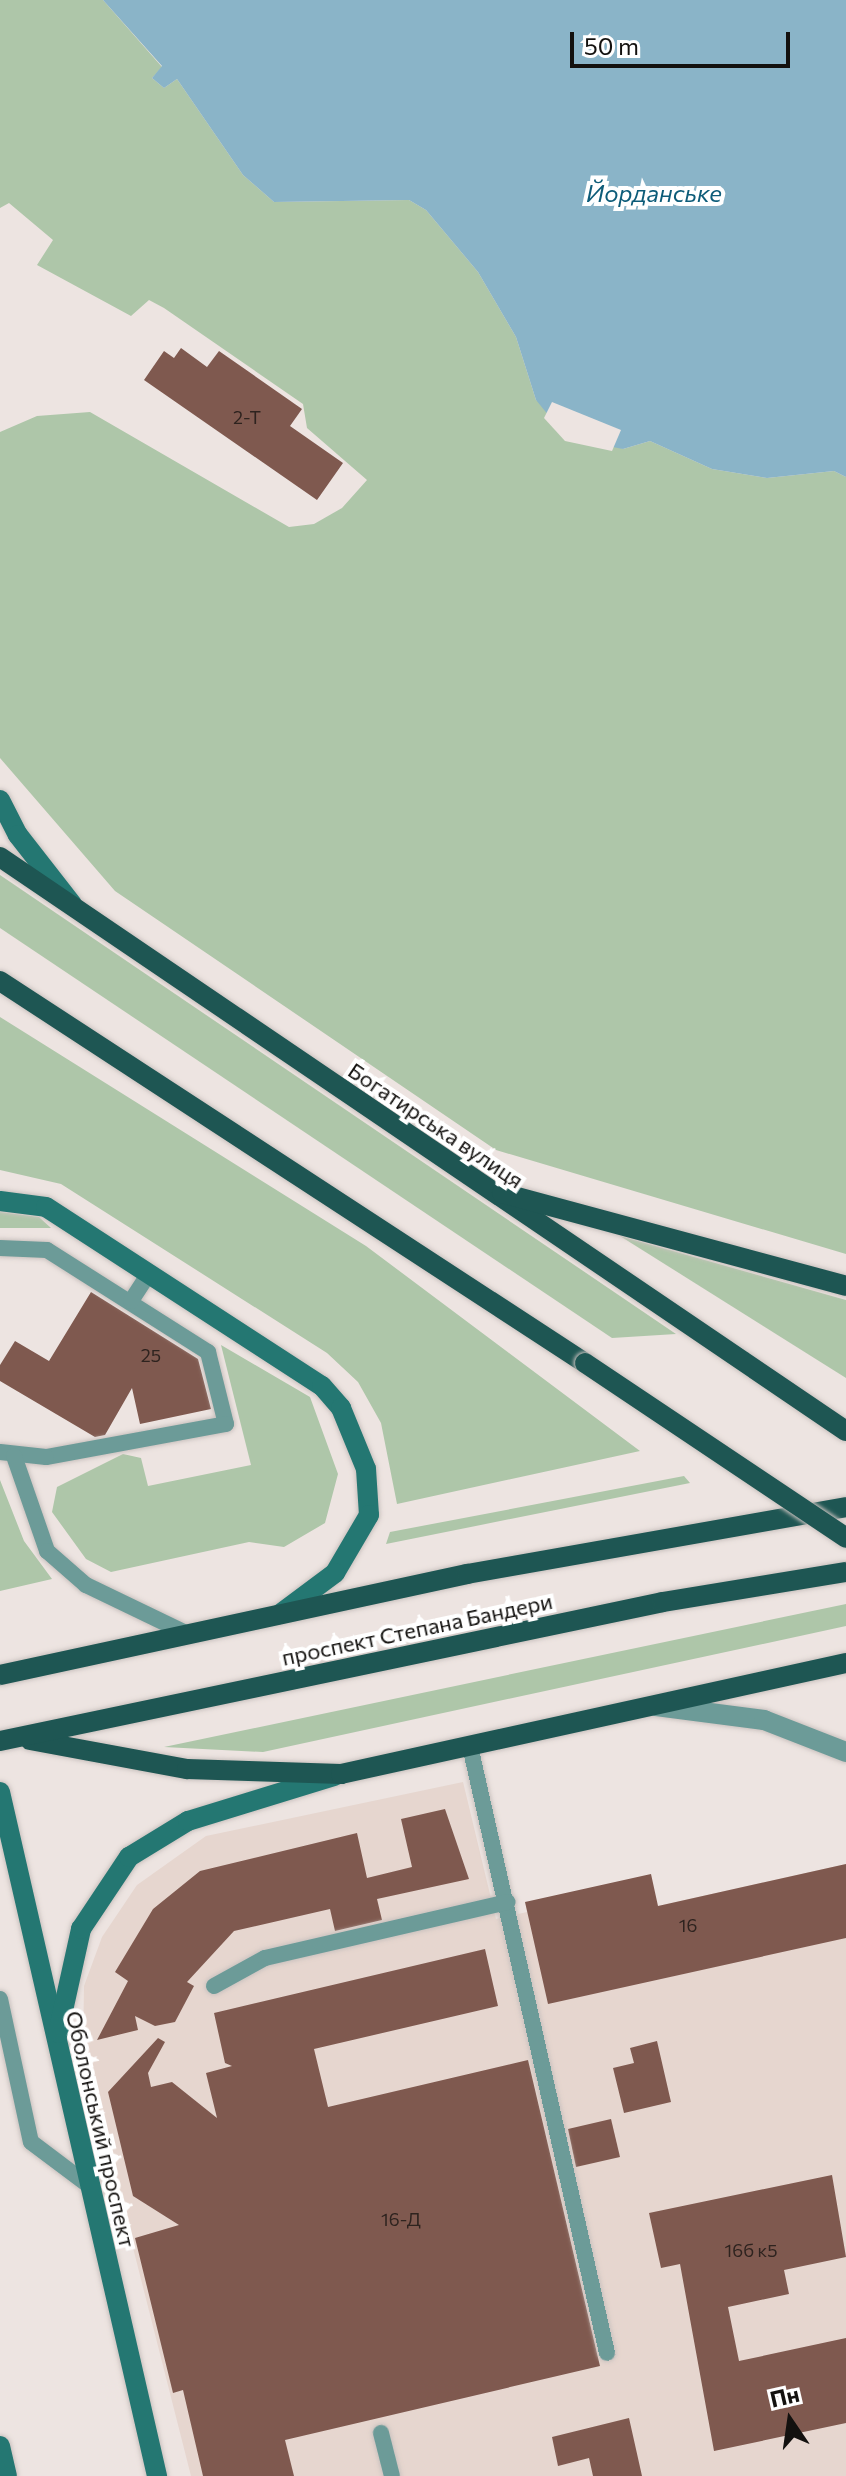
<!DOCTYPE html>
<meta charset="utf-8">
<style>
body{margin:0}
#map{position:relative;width:846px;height:2476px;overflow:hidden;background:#ede4e1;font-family:Commissioner,sans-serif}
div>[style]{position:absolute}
.built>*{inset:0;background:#e6d6cf}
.green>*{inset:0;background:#aec6a9}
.water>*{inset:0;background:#8ab4c8}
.pier>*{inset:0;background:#ede4e1}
.building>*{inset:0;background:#7f594f}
.roads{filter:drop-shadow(0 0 2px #cac2bf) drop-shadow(0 0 2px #cac2bf)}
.service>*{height:16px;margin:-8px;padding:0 8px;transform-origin:8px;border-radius:8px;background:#6c9b98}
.minor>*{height:20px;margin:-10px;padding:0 10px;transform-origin:10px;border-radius:10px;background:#6c9b98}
.secondary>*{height:20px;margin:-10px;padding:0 10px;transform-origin:10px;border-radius:10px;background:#247772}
.primary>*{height:20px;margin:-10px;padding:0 10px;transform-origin:10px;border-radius:10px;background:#1e5653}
.bridges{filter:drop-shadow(0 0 2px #cac2bf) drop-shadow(0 0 2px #cac2bf)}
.primary-bridge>*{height:20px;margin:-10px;padding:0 10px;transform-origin:10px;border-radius:10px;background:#1e5653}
span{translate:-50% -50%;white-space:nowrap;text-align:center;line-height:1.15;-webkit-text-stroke:8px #fff;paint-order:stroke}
.number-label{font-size:18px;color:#2e231f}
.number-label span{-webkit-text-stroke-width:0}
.street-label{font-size:22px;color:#13110f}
.water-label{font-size:24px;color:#0d5c79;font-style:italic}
.north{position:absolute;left:750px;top:2380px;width:80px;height:80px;-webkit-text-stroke:6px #fff;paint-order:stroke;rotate:347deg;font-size:22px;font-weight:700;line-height:32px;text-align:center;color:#13110f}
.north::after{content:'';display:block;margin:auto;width:28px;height:36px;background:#13110f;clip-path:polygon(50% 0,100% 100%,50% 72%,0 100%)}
.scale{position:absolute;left:570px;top:32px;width:220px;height:36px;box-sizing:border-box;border:4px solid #13110f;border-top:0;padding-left:10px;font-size:24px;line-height:28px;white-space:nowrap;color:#13110f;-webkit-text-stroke:6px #fff;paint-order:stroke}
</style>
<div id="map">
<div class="built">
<div style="clip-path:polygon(463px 1782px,496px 1919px,527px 1912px,525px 1902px,658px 1906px,846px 1864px,846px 2476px,191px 2476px,83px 2051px,84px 1986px,102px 1937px,137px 1885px,206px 1836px)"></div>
</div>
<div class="green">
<div style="clip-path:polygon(0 0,103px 0,162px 67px,152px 78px,164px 88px,177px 79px,243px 175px,274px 202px,409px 200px,426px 210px,478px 272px,516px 337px,536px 400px,623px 449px,650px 441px,712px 469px,767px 478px,834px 471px,846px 477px,846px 1254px,496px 1150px,115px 891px,0 758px,0 432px,37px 416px,90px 412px,289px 527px,314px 524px,342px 508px,367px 480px,307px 428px,303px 404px,164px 308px,149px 300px,131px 316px,37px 265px,53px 240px,9px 203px,0 208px)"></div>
<div style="clip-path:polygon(0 875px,676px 1334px,612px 1338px,0 928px)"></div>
<div style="clip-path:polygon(0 1017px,366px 1246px,640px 1451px,397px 1504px,381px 1423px,358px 1382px,327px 1353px,61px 1184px,0 1170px)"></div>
<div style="clip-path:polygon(0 1212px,39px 1217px,51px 1228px,0 1228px)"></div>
<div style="clip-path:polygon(620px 1236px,846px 1300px,846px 1378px)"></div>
<div style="clip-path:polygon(221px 1345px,310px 1397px,338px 1474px,325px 1523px,284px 1547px,249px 1542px,111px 1572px,86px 1559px,52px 1512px,57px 1487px,123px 1454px,141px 1458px,148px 1486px,251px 1465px)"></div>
<div style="clip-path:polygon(684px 1476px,690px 1483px,386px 1544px,390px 1532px)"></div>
<div style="clip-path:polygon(0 1480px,24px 1541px,52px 1579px,0 1591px)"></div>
<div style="clip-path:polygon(846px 1604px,846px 1626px,263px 1752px,164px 1747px)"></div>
</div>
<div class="water">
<div style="clip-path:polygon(103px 0,846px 0,846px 477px,834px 471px,767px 478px,712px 469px,650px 441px,623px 449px,567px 438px,536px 400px,516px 337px,478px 272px,426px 210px,409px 200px,274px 202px,243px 175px,177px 79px,164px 88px,152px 78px,162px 66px)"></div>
</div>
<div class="pier">
<div style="clip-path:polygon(552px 402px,621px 430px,612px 451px,565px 441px,544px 418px)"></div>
</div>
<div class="building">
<div style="clip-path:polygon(181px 348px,207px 367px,219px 351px,302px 409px,290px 426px,343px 463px,317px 500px,144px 380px,164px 351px,174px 358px)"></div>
<div style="clip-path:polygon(91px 1292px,198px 1359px,211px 1409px,140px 1424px,132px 1388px,105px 1435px,95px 1437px,0 1381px,0 1365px,15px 1341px,49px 1361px)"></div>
<div style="clip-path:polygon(445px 1809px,469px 1879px,377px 1899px,382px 1920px,335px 1931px,330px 1909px,234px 1931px,187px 1982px,194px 1986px,175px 2022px,155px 2026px,135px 2016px,138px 2030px,97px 2040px,128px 1981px,115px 1972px,153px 1909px,200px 1871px,357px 1833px,367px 1878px,412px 1867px,401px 1819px)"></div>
<div style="clip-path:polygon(846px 1864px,846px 1938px,548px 2004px,525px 1902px,651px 1874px,658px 1906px)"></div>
<div style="clip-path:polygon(485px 1949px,498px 2006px,314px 2049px,328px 2107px,528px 2060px,600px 2366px,285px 2440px,294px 2476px,203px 2476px,183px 2390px,173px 2393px,135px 2238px,179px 2225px,133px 2196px,108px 2092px,158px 2038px,165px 2042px,148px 2073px,151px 2087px,172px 2082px,217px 2118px,206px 2073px,232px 2066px,225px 2063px,214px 2013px)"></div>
<div style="clip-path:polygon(657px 2041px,671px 2102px,624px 2113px,613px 2068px,634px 2063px,630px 2048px)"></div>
<div style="clip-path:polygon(611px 2119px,620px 2157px,576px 2167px,568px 2129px)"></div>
<div style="clip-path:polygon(832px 2175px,846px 2257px,784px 2270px,789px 2294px,728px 2307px,739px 2361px,846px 2338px,846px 2423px,714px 2451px,680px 2264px,661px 2268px,649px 2213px)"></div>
<div style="clip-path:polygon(629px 2418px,642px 2476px,593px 2476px,589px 2458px,558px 2466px,552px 2437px)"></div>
</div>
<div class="roads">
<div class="service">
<div style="left:0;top:1248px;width:47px;rotate:2.4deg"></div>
<div style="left:47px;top:1250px;width:191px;rotate:32.4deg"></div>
<div style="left:208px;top:1352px;width:74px;rotate:76deg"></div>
<div style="left:226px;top:1424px;width:183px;rotate:169.6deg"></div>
<div style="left:46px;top:1457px;width:46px;rotate:-173.8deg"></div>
<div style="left:131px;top:1301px;width:33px;rotate:-57deg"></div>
<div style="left:14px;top:1456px;width:101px;rotate:70.8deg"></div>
<div style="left:47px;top:1551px;width:52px;rotate:41.1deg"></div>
<div style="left:86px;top:1585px;width:113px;rotate:25.7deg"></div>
<div style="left:470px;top:1746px;width:622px;rotate:77.28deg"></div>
<div style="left:214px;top:1986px;width:58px;rotate:-28.8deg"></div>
<div style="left:265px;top:1958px;width:249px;rotate:-13deg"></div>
<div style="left:0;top:1999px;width:146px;rotate:77.8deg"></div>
<div style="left:31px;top:2142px;width:71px;rotate:37deg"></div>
<div style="left:381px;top:2433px;width:44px;rotate:75.7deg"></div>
</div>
<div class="minor">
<div style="left:656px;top:1706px;width:109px;rotate:7.4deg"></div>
<div style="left:764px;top:1720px;width:88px;rotate:21.3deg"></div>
</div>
<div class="secondary">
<div style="left:0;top:800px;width:39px;rotate:63deg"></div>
<div style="left:18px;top:835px;width:88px;rotate:52deg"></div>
<div style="left:0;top:1201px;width:46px;rotate:7.4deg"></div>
<div style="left:46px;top:1207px;width:329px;rotate:33deg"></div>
<div style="left:322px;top:1386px;width:29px;rotate:49deg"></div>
<div style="left:341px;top:1408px;width:66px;rotate:67.7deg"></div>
<div style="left:366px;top:1469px;width:46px;rotate:86.3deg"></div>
<div style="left:369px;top:1515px;width:67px;rotate:120.4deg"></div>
<div style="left:335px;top:1573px;width:69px;rotate:143.3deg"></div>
<div style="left:0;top:1792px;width:702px;rotate:77.07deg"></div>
<div style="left:58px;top:2033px;width:107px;rotate:-77.5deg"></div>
<div style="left:81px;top:1929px;width:87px;rotate:-56.3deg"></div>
<div style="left:129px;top:1857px;width:69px;rotate:-31.4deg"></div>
<div style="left:188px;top:1821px;width:153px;rotate:-17.1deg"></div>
<div style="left:0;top:2446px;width:31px;rotate:77deg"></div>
</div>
<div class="primary">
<div style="left:0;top:857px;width:1022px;rotate:34.16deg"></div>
<div style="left:0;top:981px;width:699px;rotate:33.14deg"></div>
<div style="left:502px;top:1193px;width:356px;rotate:15.1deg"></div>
<div style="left:0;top:1675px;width:478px;rotate:-12.2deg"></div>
<div style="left:467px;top:1574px;width:385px;rotate:-10deg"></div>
<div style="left:30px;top:1740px;width:160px;rotate:10.5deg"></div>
<div style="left:187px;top:1769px;width:154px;rotate:1.9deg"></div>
<div style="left:341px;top:1774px;width:517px;rotate:-12.4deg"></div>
<div style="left:0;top:1741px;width:677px;rotate:-11.84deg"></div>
<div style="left:663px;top:1602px;width:185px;rotate:-9.3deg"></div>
</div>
</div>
<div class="bridges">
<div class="primary-bridge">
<div style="left:585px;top:1363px;width:314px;rotate:33.8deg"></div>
</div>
</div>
<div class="number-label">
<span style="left:247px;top:417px">2-Т</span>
<span style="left:151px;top:1355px">25</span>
<span style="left:688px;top:1925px">16</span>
<span style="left:401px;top:2219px">16-Д</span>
<span style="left:751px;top:2250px">16б к5</span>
</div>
<div class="street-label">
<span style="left:436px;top:1125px;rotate:34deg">Богатирська вулиця</span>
<span style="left:417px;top:1629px;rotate:-12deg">проспект Степана Бандери</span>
<span style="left:101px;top:2129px;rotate:77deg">Оболонський проспект</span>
</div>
<div class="water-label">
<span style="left:654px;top:193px">Йорданське</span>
</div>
<div class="north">Пн</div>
<div class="scale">50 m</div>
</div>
